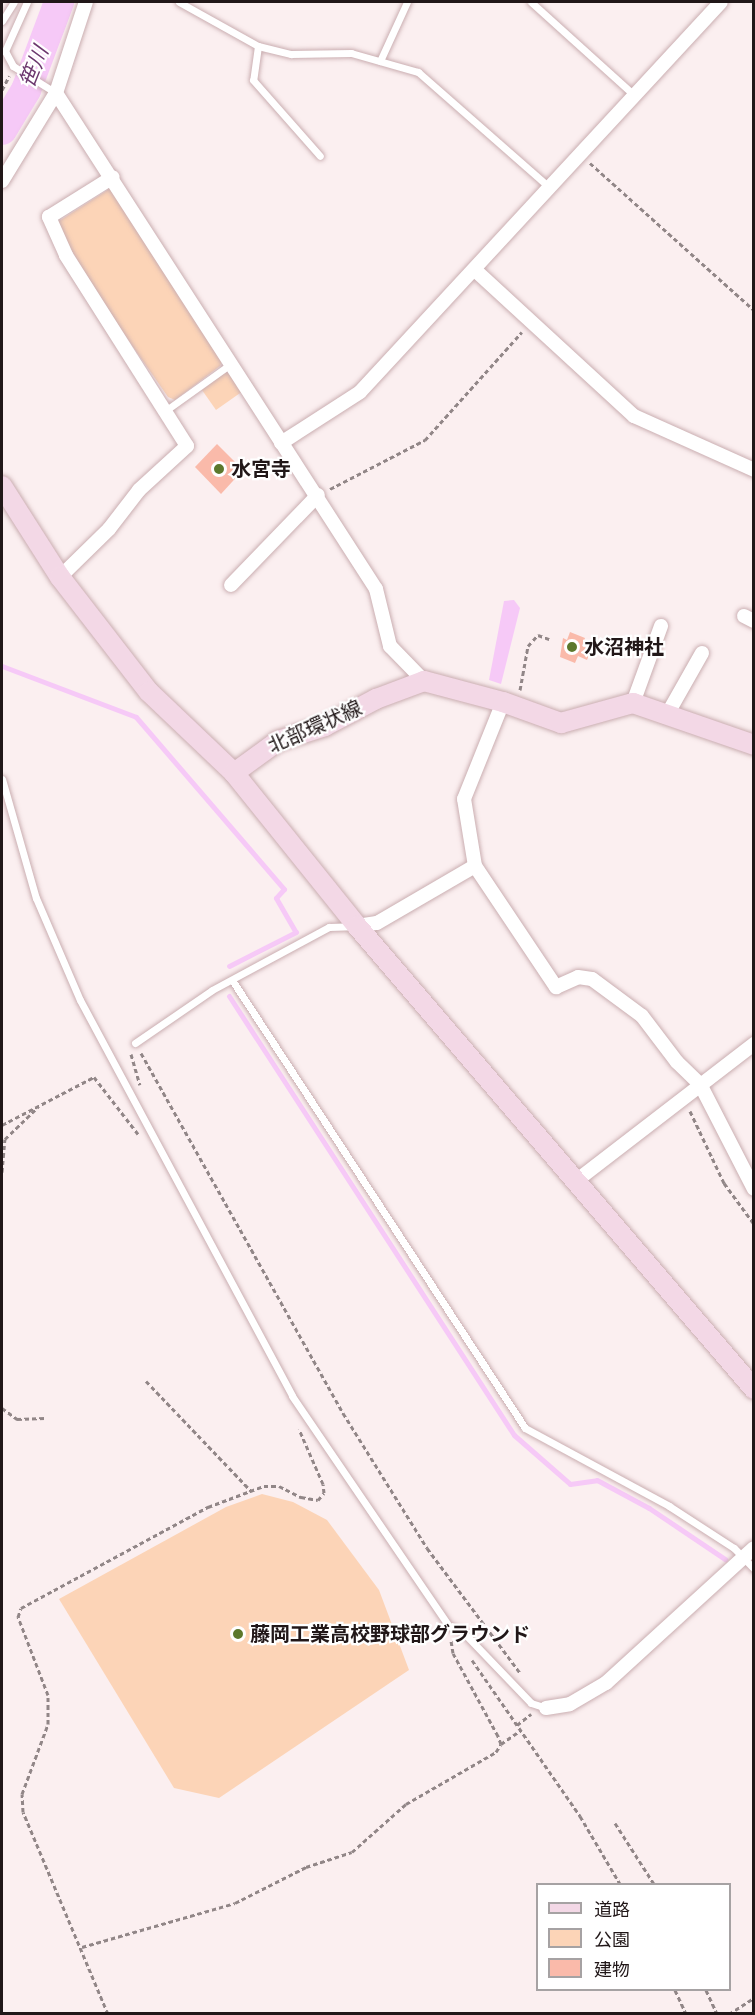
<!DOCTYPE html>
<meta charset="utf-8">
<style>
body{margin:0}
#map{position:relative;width:755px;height:2015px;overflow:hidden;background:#fbeff0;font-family:Rubik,"Noto Sans JP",sans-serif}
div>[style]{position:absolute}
.green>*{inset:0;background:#fcd4b7}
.water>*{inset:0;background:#f6c9f7}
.stream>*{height:5px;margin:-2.5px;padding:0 2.5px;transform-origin:2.5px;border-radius:2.5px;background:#f6c9f7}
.river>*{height:30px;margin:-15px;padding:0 15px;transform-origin:15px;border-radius:15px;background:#f6c9f7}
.building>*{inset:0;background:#fabaaa}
.path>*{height:3px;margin-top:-1.5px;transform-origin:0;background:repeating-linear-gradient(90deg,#918687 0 4.5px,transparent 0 7.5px)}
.roads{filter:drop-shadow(0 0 2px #caaeb1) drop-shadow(0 0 2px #caaeb1)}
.lane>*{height:7px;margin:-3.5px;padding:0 3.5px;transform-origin:3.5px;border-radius:3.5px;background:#fff}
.street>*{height:14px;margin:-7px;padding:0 7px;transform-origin:7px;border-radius:7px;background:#fff}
.secondary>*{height:20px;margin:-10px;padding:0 10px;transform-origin:10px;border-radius:10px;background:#f3d8e6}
.dots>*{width:16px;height:16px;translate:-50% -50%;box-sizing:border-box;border:3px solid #fff;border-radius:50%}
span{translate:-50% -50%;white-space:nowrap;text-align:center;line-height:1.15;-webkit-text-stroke:4.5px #fff;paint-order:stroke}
.poi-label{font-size:20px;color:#211718;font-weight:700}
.left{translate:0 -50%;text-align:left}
.street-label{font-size:20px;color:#211718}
.water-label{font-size:21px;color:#6c376e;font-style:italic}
.frame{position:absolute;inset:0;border:3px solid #211718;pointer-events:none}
.legend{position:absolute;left:536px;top:1883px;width:195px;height:108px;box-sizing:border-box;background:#fff;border:2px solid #a6a2a3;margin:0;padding:8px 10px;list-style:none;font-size:18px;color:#211718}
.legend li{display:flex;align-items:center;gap:12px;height:30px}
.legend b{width:30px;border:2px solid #a6a2a3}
</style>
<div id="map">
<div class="green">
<div style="clip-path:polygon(114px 186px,223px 357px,220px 366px,175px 400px,168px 397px,115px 321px,62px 235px,59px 221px)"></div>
<div style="clip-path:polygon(226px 372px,234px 373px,243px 391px,216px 410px,202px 390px)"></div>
<div style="clip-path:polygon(262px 1494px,293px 1502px,327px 1520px,379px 1590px,409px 1670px,219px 1798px,174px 1788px,59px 1599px,226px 1507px)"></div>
</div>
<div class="water">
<div style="clip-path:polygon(514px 600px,520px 608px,501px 684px,489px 680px,504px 601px)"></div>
</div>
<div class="stream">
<div style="left:2px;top:666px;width:143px;rotate:20.8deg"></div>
<div style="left:136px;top:717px;width:227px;rotate:49.3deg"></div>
<div style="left:284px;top:889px;width:12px;rotate:132deg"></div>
<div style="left:276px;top:898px;width:39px;rotate:60deg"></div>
<div style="left:296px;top:932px;width:75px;rotate:153.1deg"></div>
<div style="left:229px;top:996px;width:523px;rotate:57.01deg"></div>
<div style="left:514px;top:1435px;width:74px;rotate:41.2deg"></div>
<div style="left:570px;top:1484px;width:27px;rotate:-8deg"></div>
<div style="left:597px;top:1480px;width:59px;rotate:28.3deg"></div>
<div style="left:649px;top:1508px;width:92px;rotate:33.9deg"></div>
</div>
<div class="river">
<div style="left:2px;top:130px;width:47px;rotate:-59deg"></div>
<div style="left:26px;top:90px;width:94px;rotate:-69.4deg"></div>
</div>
<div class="building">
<div style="clip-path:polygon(217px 444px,243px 470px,221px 494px,195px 467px)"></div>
<div style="clip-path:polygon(570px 632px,585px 638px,582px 646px,591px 650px,587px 660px,578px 656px,575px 663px,560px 657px,563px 638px,567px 640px)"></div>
</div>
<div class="path">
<div style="left:2px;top:90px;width:16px;rotate:-63deg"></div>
<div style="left:590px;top:163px;width:220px;rotate:41.9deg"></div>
<div style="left:330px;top:489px;width:107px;rotate:-27.3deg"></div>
<div style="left:425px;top:440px;width:145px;rotate:-48.1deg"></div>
<div style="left:520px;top:690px;width:45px;rotate:-79.7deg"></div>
<div style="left:528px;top:646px;width:15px;rotate:-48deg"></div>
<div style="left:538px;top:635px;width:12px;rotate:20deg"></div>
<div style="left:141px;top:1053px;width:413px;rotate:60.7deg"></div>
<div style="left:343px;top:1413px;width:159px;rotate:58.1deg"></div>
<div style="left:427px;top:1548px;width:157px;rotate:53.3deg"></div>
<div style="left:131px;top:1054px;width:32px;rotate:74deg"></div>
<div style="left:690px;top:1111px;width:80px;rotate:64.7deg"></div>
<div style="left:724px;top:1183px;width:51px;rotate:53.8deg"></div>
<div style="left:2px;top:1125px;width:104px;rotate:-27.6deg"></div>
<div style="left:94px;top:1077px;width:72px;rotate:52.3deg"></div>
<div style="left:2px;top:1172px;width:33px;rotate:-85deg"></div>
<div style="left:5px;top:1139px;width:46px;rotate:-44.1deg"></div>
<div style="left:146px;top:1381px;width:152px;rotate:46.3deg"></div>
<div style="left:2px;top:1408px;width:19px;rotate:36deg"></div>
<div style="left:17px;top:1419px;width:28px;rotate:-2deg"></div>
<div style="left:472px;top:1660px;width:190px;rotate:55.3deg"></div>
<div style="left:580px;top:1816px;width:79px;rotate:59.5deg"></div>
<div style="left:517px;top:1725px;width:18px;rotate:-38deg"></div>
<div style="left:501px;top:1744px;width:24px;rotate:-35deg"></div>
<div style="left:615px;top:1823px;width:72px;rotate:57.4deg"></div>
<div style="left:82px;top:1947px;width:159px;rotate:-16deg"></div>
<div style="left:235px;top:1903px;width:80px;rotate:-26.9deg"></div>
<div style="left:306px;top:1867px;width:48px;rotate:-18.1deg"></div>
<div style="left:352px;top:1852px;width:72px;rotate:-41.6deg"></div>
<div style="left:406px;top:1804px;width:104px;rotate:-30deg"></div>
<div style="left:496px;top:1752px;width:9px;rotate:-58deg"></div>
<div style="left:501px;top:1744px;width:9px;rotate:-111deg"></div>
<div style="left:498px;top:1736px;width:94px;rotate:-118.5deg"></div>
<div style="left:453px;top:1653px;width:13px;rotate:-99deg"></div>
<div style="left:675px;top:1990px;width:26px;rotate:65deg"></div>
<div style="left:706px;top:1990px;width:26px;rotate:65deg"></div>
<div style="left:108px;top:2014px;width:219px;rotate:-112.8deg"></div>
<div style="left:23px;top:1812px;width:18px;rotate:-93deg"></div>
<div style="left:22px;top:1794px;width:75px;rotate:-69.6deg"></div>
<div style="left:48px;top:1724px;width:29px;rotate:-90deg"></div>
<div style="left:48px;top:1695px;width:84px;rotate:-111deg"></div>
<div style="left:18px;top:1617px;width:9px;rotate:-72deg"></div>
<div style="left:21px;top:1608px;width:213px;rotate:-28.4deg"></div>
<div style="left:208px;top:1507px;width:60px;rotate:-20.6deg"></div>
<div style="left:264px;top:1486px;width:15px"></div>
<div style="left:279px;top:1486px;width:25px;rotate:27deg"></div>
<div style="left:301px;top:1497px;width:17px;rotate:10deg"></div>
<div style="left:318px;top:1500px;width:9px;rotate:-49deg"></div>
<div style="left:324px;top:1493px;width:9px;rotate:-96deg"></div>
<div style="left:323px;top:1484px;width:60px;rotate:-113.6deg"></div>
<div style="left:729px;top:2014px;width:30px;rotate:-33deg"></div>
</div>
<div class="roads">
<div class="lane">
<div style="left:27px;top:2px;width:54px;rotate:114.2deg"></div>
<div style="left:5px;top:51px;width:17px;rotate:62deg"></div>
<div style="left:13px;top:66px;width:51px;rotate:32.1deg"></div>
<div style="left:179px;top:2px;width:90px;rotate:29.1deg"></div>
<div style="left:258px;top:46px;width:34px;rotate:98deg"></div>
<div style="left:253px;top:80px;width:101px;rotate:48.6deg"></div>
<div style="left:531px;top:2px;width:140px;rotate:42.1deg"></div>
<div style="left:2px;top:21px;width:22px;rotate:-58deg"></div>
<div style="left:258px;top:46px;width:34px;rotate:14deg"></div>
<div style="left:291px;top:54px;width:60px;rotate:-1deg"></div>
<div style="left:351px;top:53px;width:70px;rotate:15.8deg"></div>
<div style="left:418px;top:72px;width:176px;rotate:41.3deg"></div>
<div style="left:380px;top:61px;width:65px;rotate:-65.4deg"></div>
<div style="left:165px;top:411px;width:82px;rotate:-35.6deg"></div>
<div style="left:2px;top:779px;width:124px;rotate:74.1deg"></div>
<div style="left:36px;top:898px;width:111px;rotate:66.7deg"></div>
<div style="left:80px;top:1000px;width:449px;rotate:61.8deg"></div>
<div style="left:292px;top:1396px;width:278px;rotate:55.7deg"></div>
<div style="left:449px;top:1626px;width:15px;rotate:23deg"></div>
<div style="left:463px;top:1632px;width:98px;rotate:46.2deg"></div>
<div style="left:531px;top:1703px;width:16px;rotate:18deg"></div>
<div style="left:232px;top:980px;width:535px;rotate:56.81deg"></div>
<div style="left:525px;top:1428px;width:164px;rotate:28.4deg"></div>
<div style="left:669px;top:1506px;width:77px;rotate:32.9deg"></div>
<div style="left:734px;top:1548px;width:29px;rotate:46deg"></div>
<div style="left:135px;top:1043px;width:93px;rotate:-34.5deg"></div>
<div style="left:212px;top:990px;width:133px;rotate:-28.3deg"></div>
<div style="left:329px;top:927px;width:23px;rotate:-2deg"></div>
</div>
<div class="street">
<div style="left:56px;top:93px;width:590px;rotate:57.17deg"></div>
<div style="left:376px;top:589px;width:59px;rotate:76.2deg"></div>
<div style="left:390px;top:646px;width:49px;rotate:45.8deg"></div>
<div style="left:2px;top:181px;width:103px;rotate:-58.5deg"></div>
<div style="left:56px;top:93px;width:96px;rotate:-71.8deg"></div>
<div style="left:475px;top:270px;width:216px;rotate:42.6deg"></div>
<div style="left:634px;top:416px;width:132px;rotate:24.2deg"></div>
<div style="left:281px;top:443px;width:94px;rotate:-32.8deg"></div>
<div style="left:360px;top:392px;width:531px;rotate:-47.21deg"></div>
<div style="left:60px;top:577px;width:69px;rotate:-44.4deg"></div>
<div style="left:109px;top:529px;width:49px;rotate:-52.4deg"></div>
<div style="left:139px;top:490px;width:65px;rotate:-42.5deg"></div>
<div style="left:187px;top:446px;width:226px;rotate:-122.4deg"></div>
<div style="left:66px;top:255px;width:42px;rotate:-114.1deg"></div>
<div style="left:49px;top:217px;width:75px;rotate:-32deg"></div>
<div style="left:231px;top:585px;width:125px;rotate:-46deg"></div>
<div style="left:744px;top:616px;width:11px;rotate:27deg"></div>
<div style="left:633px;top:703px;width:82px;rotate:-70deg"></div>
<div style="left:668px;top:713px;width:69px;rotate:-60.5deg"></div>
<div style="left:475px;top:866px;width:146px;rotate:56.2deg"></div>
<div style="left:556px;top:987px;width:24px;rotate:-24deg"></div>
<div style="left:578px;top:977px;width:14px;rotate:8deg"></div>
<div style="left:592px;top:979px;width:62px;rotate:36.5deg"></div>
<div style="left:642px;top:1016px;width:58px;rotate:52.7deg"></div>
<div style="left:677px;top:1062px;width:32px;rotate:44deg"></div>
<div style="left:700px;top:1084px;width:118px;rotate:62.8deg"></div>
<div style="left:357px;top:926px;width:20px;rotate:-9deg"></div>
<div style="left:377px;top:923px;width:113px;rotate:-30.2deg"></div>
<div style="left:475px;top:866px;width:68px;rotate:-99.3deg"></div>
<div style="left:464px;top:799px;width:105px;rotate:-68.1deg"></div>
<div style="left:576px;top:1181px;width:225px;rotate:-37.6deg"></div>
<div style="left:546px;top:1708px;width:24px;rotate:-9deg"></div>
<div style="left:570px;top:1704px;width:42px;rotate:-30.3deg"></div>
<div style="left:606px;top:1683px;width:200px;rotate:-42.4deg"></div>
</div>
<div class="secondary">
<div style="left:2px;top:486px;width:108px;rotate:57.5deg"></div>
<div style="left:60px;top:577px;width:145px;rotate:52.3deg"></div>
<div style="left:149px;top:692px;width:117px;rotate:43.6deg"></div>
<div style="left:234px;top:773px;width:196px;rotate:51.2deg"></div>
<div style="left:357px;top:926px;width:610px;rotate:49.39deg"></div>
<div style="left:234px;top:773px;width:54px;rotate:-36deg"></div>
<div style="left:278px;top:741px;width:49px;rotate:-17.7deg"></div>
<div style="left:325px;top:726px;width:58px;rotate:-27.9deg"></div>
<div style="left:376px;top:699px;width:51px;rotate:-20.6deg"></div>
<div style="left:424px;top:681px;width:82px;rotate:14.9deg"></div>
<div style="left:503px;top:702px;width:62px;rotate:19.9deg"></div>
<div style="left:561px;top:723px;width:75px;rotate:-15.5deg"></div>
<div style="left:633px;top:703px;width:128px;rotate:19.1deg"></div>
</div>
</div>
<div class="dots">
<div style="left:219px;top:469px;background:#5c782c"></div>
<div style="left:572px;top:647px;background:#5c782c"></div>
<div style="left:238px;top:1634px;background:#5c782c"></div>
</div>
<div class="poi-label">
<span class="left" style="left:231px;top:469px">水宮寺</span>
<span class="left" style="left:584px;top:647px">水沼神社</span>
<span class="left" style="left:250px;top:1634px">藤岡工業高校野球部グラウンド</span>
</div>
<div class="street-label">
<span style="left:315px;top:727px;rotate:-24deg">北部環状線</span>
</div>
<div class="water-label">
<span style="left:34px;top:67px;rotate:-68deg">笹川</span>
</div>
<div class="frame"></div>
<ul class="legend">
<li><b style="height:8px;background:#f3d8e6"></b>道路</li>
<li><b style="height:16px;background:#fcd4b7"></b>公園</li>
<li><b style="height:16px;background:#fabaaa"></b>建物</li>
</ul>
</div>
